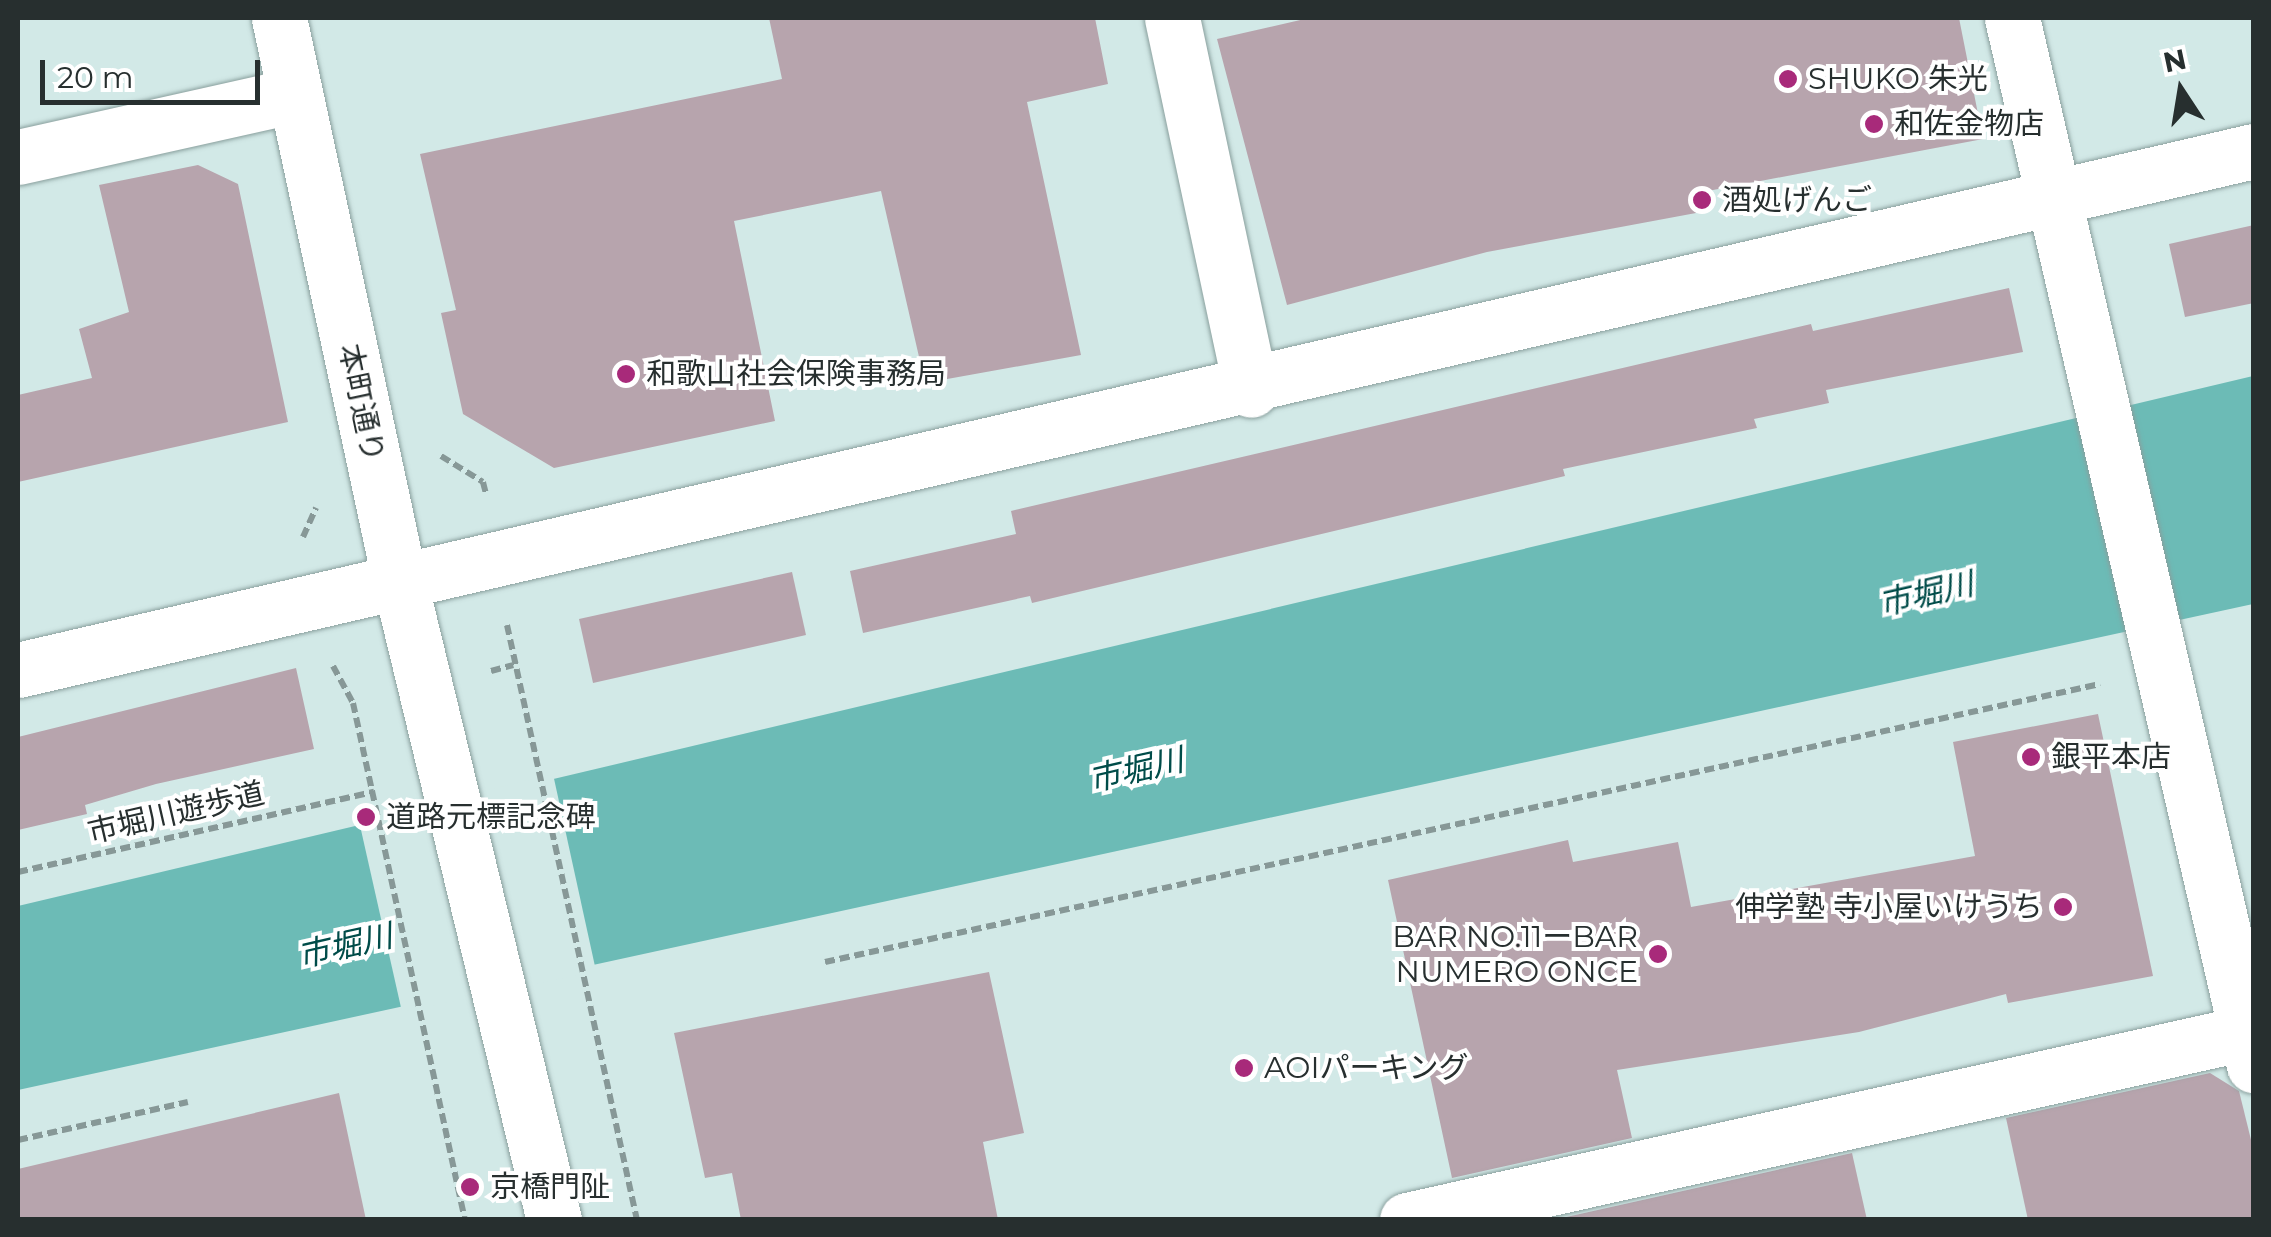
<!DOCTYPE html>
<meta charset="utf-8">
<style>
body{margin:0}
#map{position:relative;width:2271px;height:1237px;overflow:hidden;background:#d2e9e7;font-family:Montserrat,"Noto Sans JP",sans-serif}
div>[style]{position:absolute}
.water>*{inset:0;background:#6cbbb6}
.pier>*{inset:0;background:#d2e9e7}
.building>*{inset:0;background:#b7a4ad}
.path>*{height:6px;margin-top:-3px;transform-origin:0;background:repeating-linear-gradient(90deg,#879897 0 10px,transparent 0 15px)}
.roads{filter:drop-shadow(0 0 2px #899f9d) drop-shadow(0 0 2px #899f9d)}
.street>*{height:55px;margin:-27.5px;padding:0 27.5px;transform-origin:27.5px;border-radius:27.5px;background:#fff}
.secondary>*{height:55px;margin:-27.5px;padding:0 27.5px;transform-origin:27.5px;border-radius:27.5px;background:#fff}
.dots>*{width:28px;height:28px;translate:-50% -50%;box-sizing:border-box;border:5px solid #fff;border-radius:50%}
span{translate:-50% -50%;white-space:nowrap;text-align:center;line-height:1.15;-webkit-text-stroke:8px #fff;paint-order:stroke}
.poi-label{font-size:30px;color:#272f2f}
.left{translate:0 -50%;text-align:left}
.right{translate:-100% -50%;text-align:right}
.street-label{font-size:30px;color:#272f2f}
.water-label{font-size:32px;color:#004c49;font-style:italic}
.frame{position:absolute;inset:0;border:20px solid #272f2f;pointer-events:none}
.north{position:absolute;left:2131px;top:40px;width:100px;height:100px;-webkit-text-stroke:8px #fff;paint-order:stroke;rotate:348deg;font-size:28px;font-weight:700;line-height:40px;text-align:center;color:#272f2f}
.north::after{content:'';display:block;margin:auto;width:35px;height:45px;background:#272f2f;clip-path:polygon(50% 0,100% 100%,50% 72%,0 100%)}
.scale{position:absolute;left:40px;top:60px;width:220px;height:45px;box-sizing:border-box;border:5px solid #272f2f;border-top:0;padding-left:12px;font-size:30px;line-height:35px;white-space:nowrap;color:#272f2f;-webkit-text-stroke:8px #fff;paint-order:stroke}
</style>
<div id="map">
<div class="water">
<div style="clip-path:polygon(2253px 376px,2253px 604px,18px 1090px,18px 906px)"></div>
</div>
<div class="pier">
<div style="clip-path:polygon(553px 774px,596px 971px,402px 1012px,359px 821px)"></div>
</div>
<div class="building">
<div style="clip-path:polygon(769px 18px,1095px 18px,1108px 84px,1027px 102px,1081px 355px,925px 383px,881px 191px,734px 221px,775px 421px,554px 468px,463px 414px,441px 313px,456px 310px,420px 154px,782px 79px)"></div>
<div style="clip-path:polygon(1309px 18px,1959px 18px,1983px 139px,1692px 194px,1696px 213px,1487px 252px,1287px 305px,1217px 39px)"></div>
<div style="clip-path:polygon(198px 165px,238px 184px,288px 422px,18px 482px,18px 395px,92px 378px,79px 329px,129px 312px,99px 185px)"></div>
<div style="clip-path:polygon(2254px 225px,2254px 303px,2185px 317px,2169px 244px)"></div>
<div style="clip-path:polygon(2009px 288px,2023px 352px,1826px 390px,1829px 403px,1754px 419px,1757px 428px,1563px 469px,1565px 476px,1032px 603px,1030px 596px,863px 633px,850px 571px,1016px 534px,1011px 511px,1811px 324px,1813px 331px)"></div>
<div style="clip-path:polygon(792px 572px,806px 635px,593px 683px,579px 619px)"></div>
<div style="clip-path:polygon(296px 668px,314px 749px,156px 784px,85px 805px,87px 814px,18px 830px,18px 737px)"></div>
<div style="clip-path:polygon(2098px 714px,2153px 976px,2008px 1003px,2006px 994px,1859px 1032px,1617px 1070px,1632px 1138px,1452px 1178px,1388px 880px,1568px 840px,1573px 862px,1678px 842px,1691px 907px,1975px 856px,1953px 742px)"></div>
<div style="clip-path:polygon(989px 972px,1024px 1133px,983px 1142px,998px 1220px,741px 1220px,732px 1173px,705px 1178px,674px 1033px)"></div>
<div style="clip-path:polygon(2210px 1073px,2239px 1091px,2254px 1152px,2254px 1220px,2028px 1220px,2006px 1118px)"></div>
<div style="clip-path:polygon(339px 1093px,366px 1220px,18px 1220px,18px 1169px)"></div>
<div style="clip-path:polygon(1852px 1153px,1867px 1220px,1553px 1220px)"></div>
</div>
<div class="path">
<div style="left:441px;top:456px;width:49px;rotate:31.8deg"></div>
<div style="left:483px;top:482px;width:12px;rotate:76deg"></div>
<div style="left:303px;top:537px;width:32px;rotate:-66deg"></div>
<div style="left:507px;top:625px;width:609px;rotate:77.68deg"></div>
<div style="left:333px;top:666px;width:42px;rotate:61.6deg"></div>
<div style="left:353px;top:703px;width:529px;rotate:77.78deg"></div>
<div style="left:491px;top:671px;width:23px;rotate:-15deg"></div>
<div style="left:18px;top:872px;width:365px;rotate:-12.7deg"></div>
<div style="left:825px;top:962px;width:1305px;rotate:-12.3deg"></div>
<div style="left:18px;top:1140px;width:174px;rotate:-12.6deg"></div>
</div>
<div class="roads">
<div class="street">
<div style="left:1172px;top:18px;width:380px;rotate:78deg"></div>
<div style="left:2012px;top:18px;width:1075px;rotate:76.99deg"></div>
<div style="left:18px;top:157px;width:284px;rotate:-12.6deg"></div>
<div style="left:1407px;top:1220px;width:868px;rotate:-12.58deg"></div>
</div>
<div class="secondary">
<div style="left:279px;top:18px;width:578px;rotate:77.91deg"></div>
<div style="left:400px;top:583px;width:655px;rotate:76.41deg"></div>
<div style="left:18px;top:670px;width:2295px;rotate:-13.07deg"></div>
</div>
</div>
<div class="dots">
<div style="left:1788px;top:79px;background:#a82a7a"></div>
<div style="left:1874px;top:124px;background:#a82a7a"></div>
<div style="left:1702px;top:200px;background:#a82a7a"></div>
<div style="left:626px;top:374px;background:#a82a7a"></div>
<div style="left:2031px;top:757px;background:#a82a7a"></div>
<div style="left:366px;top:817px;background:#a82a7a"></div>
<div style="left:2063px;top:907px;background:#a82a7a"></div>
<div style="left:1658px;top:954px;background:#a82a7a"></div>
<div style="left:1244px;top:1068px;background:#a82a7a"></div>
<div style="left:470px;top:1187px;background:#a82a7a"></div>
</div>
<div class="poi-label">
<span class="left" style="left:1808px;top:79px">SHUKO 朱光</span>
<span class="left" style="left:1894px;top:124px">和佐金物店</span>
<span class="left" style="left:1722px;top:200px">酒処げんご</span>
<span class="left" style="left:646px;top:374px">和歌山社会保険事務局</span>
<span class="left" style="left:2051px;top:757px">銀平本店</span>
<span class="left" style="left:386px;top:817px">道路元標記念碑</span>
<span class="right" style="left:2043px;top:907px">伸学塾 寺小屋いけうち</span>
<span class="right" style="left:1638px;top:954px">BAR NO.11ーBAR<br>NUMERO ONCE</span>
<span class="left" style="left:1264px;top:1068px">AOIパーキング</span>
<span class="left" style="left:490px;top:1187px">京橋門阯</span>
</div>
<div class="street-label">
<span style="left:361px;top:403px;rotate:78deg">本町通り</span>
<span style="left:176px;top:813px;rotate:-13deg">市堀川遊歩道</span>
</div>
<div class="water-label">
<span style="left:1926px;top:594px;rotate:-13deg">市堀川</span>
<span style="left:1136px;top:770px;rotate:-13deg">市堀川</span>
<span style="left:345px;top:946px;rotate:-13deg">市堀川</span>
</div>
<div class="frame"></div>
<div class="north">N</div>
<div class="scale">20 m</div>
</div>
